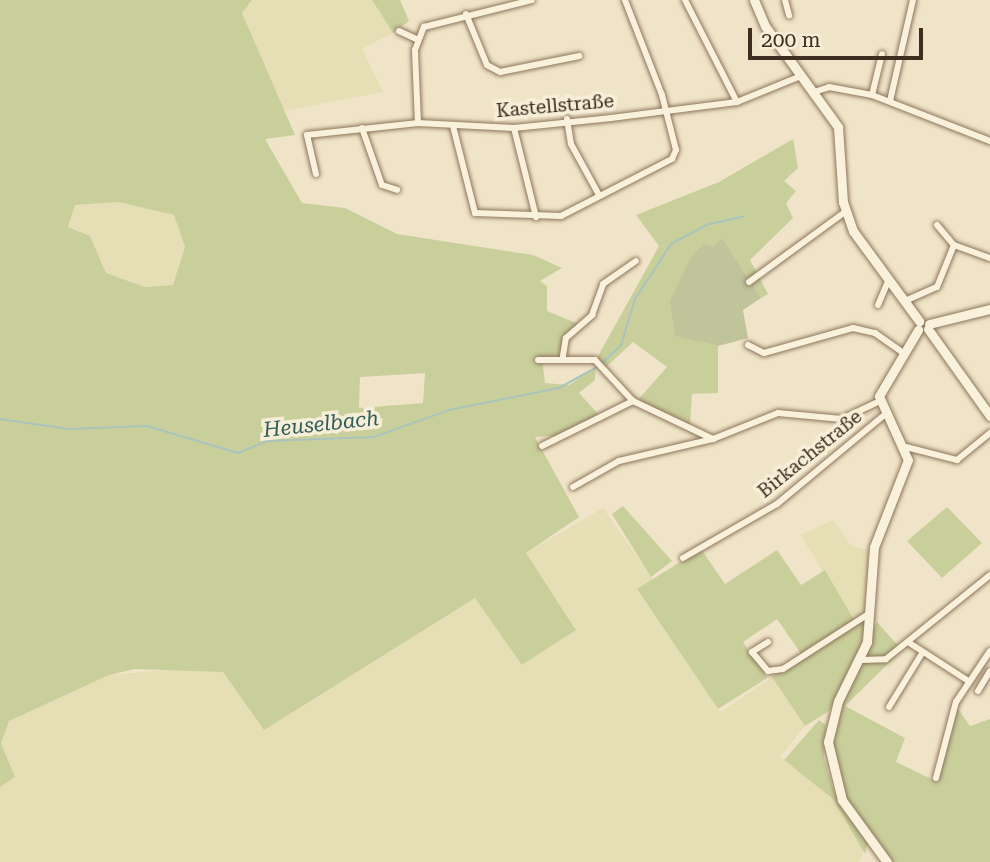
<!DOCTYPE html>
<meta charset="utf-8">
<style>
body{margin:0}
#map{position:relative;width:990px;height:862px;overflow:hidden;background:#f0e4c8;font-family:"Roboto Serif",serif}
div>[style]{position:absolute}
.farmland>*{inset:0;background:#e6deb5}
.green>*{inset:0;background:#c9cf9b}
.cemetery>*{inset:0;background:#bfc49a}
.stream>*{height:2px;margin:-1px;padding:0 1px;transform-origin:1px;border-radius:1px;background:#a9c4bc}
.roads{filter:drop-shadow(0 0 2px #8d765c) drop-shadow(0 0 2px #8d765c)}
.street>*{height:6px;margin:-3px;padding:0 3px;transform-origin:3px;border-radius:3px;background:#faf1dc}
.secondary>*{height:9px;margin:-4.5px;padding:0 4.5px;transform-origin:4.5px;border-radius:4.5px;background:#faf1dc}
span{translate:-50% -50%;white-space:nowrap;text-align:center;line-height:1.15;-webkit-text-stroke:7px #f7eed8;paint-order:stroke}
.street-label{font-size:19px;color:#3d2e20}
.water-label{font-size:21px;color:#2f5d5a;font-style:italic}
.scale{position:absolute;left:748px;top:28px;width:175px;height:32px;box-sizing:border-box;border:4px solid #3d2e20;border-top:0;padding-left:9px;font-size:21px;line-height:24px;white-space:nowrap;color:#3d2e20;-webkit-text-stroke:5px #f7eed8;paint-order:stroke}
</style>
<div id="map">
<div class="farmland">
<div style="clip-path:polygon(252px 0,372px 0,393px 33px,362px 49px,383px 92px,284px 111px,242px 13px)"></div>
<div style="clip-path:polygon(118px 202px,174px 215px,186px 247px,173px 285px,145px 287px,106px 273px,90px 236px,68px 227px,75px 205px)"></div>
<div style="clip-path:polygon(603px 508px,653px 579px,637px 590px,720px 712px,772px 677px,805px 726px,780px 757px,833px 799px,864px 848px,859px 862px,0 862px,0 787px,15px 777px,1px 743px,9px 721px,109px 675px,177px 669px,223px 672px,264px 730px,475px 597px,523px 665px,576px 629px,526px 553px)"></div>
<div style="clip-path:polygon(834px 520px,850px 545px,869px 550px,868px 612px,854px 620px,800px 535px)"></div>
</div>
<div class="green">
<div style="clip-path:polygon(evenodd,0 0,252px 0,242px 13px,295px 135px,265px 139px,302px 203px,345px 208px,397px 234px,533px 255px,562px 268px,540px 281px,547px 286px,547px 311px,581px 325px,567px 335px,559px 356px,542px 358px,545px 383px,569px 385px,596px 367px,595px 380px,579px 393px,599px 415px,554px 436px,535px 437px,579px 517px,526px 553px,576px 630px,522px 665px,475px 598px,264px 730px,223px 672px,135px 669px,109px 675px,9px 721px,1px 743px,15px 777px,0 787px,0 0,118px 202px,174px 215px,185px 247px,173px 285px,145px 287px,106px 273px,90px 236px,68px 227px,75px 205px,118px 202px,0 0,425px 373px,423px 403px,359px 408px,360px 377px,425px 373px)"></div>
<div style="clip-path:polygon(372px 0,400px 0,409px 21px,393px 33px)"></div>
<div style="clip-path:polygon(793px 139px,798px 168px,784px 181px,796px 191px,786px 203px,793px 218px,750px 260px,768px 294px,761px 298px,722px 239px,675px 335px,718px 346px,718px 393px,692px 394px,690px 425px,636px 402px,667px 367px,633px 342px,605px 368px,597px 358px,659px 246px,636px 215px,719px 182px)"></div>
<div style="clip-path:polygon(623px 506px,672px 561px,651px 577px,612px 514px)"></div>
<div style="clip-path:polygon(947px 507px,982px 543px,942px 578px,907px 541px)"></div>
<div style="clip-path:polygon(701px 549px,725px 584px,777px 550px,801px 585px,825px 570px,854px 620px,802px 655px,777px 619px,743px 642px,767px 678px,718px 709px,637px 589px)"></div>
<div style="clip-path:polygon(867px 617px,858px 656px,829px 711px,805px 726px,772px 677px)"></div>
<div style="clip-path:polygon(877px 622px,902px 650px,845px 706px,905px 738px,896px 762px,938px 782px,958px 709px,970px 726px,990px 719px,990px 862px,890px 862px,848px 805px,830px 748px,840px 704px)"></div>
<div style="clip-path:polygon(819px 720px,826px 725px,824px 758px,834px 792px,868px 843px,865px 854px,833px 799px,784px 760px)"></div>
</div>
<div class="cemetery">
<div style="clip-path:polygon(722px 238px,761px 298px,743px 310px,748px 338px,718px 346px,675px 336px,670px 301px,691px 257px,703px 244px,713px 247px)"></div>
</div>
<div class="stream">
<div style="left:602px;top:363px;width:26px;rotate:-43deg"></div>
<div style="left:621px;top:345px;width:48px;rotate:-73.1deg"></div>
<div style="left:635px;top:299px;width:66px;rotate:-56.8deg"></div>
<div style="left:671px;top:244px;width:40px;rotate:-28deg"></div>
<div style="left:706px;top:225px;width:39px;rotate:-13deg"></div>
<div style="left:0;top:419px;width:69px;rotate:8.4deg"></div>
<div style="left:68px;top:429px;width:79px;rotate:-2.2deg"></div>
<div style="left:147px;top:426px;width:95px;rotate:16.5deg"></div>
<div style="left:238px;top:453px;width:31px;rotate:-22deg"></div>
<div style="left:267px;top:441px;width:107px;rotate:-2.1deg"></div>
<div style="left:374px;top:437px;width:80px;rotate:-19.8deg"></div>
<div style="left:449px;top:410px;width:112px;rotate:-11.3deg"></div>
<div style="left:559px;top:388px;width:43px;rotate:-28.9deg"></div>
</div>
<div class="roads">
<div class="street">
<div style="left:685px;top:0;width:114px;rotate:63deg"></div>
<div style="left:785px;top:0;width:16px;rotate:75deg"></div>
<div style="left:466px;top:14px;width:55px;rotate:67.6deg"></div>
<div style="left:487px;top:65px;width:15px;rotate:28deg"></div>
<div style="left:500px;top:72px;width:81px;rotate:-11.4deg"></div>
<div style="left:399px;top:31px;width:19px;rotate:25deg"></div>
<div style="left:814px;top:92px;width:16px;rotate:-18deg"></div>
<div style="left:829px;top:87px;width:44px;rotate:10.5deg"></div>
<div style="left:872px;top:95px;width:127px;rotate:21.3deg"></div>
<div style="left:872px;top:95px;width:42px;rotate:-76.3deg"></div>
<div style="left:890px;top:101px;width:104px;rotate:-77.2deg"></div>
<div style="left:567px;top:119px;width:25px;rotate:81deg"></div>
<div style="left:571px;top:144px;width:58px;rotate:61.2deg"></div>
<div style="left:418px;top:123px;width:73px;rotate:-92.4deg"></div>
<div style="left:415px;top:50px;width:25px;rotate:-69deg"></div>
<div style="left:424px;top:27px;width:111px;rotate:-14deg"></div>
<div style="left:453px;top:126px;width:90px;rotate:75.8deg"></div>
<div style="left:475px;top:213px;width:86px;rotate:2deg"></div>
<div style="left:561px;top:216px;width:125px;rotate:-27.2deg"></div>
<div style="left:672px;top:159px;width:10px;rotate:-66deg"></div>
<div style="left:676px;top:150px;width:57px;rotate:-104.3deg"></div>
<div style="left:662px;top:95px;width:102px;rotate:-111.3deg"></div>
<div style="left:362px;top:128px;width:60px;rotate:70.7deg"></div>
<div style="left:382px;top:185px;width:16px;rotate:18deg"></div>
<div style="left:514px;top:128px;width:92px;rotate:76.1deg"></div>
<div style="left:316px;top:174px;width:40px;rotate:-103deg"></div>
<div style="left:307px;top:135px;width:112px;rotate:-6.2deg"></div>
<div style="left:418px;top:123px;width:96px;rotate:3deg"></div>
<div style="left:514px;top:128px;width:98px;rotate:-5.9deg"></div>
<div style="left:611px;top:118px;width:127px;rotate:-7.2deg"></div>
<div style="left:737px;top:102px;width:69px;rotate:-22.1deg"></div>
<div style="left:937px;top:225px;width:26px;rotate:50deg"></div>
<div style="left:749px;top:282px;width:119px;rotate:-36.1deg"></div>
<div style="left:905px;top:301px;width:35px;rotate:-24deg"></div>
<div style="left:937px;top:287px;width:45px;rotate:-68deg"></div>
<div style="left:954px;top:245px;width:38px;rotate:20deg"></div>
<div style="left:878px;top:305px;width:28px;rotate:-67deg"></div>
<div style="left:748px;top:345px;width:18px;rotate:27deg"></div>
<div style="left:764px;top:353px;width:92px;rotate:-15.7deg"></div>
<div style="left:853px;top:328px;width:23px;rotate:13deg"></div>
<div style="left:875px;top:333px;width:33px;rotate:35deg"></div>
<div style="left:563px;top:356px;width:18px;rotate:-81deg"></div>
<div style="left:566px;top:338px;width:35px;rotate:-41deg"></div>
<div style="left:592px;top:315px;width:33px;rotate:-70deg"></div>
<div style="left:603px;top:284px;width:40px;rotate:-34.9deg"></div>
<div style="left:538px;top:360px;width:57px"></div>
<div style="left:595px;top:360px;width:56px;rotate:47.2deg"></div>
<div style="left:633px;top:401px;width:89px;rotate:25.4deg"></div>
<div style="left:542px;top:446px;width:102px;rotate:-26.3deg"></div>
<div style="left:906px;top:447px;width:53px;rotate:14.3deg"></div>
<div style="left:957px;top:460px;width:43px;rotate:-39.3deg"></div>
<div style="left:573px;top:487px;width:53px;rotate:-29.5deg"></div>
<div style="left:619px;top:461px;width:97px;rotate:-13.2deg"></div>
<div style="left:713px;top:439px;width:70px;rotate:-21.8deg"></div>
<div style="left:778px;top:413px;width:64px;rotate:5.4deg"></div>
<div style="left:842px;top:419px;width:42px;rotate:-25.3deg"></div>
<div style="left:683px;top:558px;width:108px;rotate:-29.9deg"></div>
<div style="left:777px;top:504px;width:138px;rotate:-39.7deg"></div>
<div style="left:768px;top:642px;width:19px;rotate:148deg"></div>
<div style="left:752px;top:652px;width:25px;rotate:50deg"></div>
<div style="left:768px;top:671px;width:15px;rotate:-8deg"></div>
<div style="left:783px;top:669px;width:103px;rotate:-32.8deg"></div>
<div style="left:908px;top:642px;width:70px;rotate:32.8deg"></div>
<div style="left:861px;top:660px;width:25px;rotate:-2deg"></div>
<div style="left:886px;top:659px;width:134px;rotate:-38.9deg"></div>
<div style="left:978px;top:691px;width:23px;rotate:-59deg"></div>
<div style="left:889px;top:707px;width:61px;rotate:-58.4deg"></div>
<div style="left:936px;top:778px;width:79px;rotate:-75.3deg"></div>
<div style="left:956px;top:702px;width:61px;rotate:-56.3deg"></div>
</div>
<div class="secondary">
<div style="left:754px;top:0;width:28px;rotate:67deg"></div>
<div style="left:765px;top:26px;width:125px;rotate:54.1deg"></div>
<div style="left:838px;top:127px;width:75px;rotate:86.2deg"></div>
<div style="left:843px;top:202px;width:31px;rotate:71deg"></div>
<div style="left:853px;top:231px;width:112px;rotate:53.7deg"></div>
<div style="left:929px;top:324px;width:63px;rotate:-13.8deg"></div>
<div style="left:928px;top:329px;width:107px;rotate:54.5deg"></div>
<div style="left:887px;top:862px;width:77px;rotate:-126deg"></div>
<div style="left:842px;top:800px;width:60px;rotate:-103.6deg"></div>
<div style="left:828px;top:742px;width:42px;rotate:-76.3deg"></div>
<div style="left:838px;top:701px;width:66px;rotate:-63.8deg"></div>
<div style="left:867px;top:642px;width:95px;rotate:-85.8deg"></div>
<div style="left:874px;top:547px;width:93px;rotate:-68.7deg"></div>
<div style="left:908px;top:460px;width:70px;rotate:-114.4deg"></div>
<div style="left:879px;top:396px;width:77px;rotate:-59.4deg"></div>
</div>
</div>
<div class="street-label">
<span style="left:555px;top:106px;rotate:-5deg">Kastellstraße</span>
<span style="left:810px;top:454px;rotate:-39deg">Birkachstraße</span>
</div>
<div class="water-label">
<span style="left:321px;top:424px;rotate:-6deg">Heuselbach</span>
</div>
<div class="scale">200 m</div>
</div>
